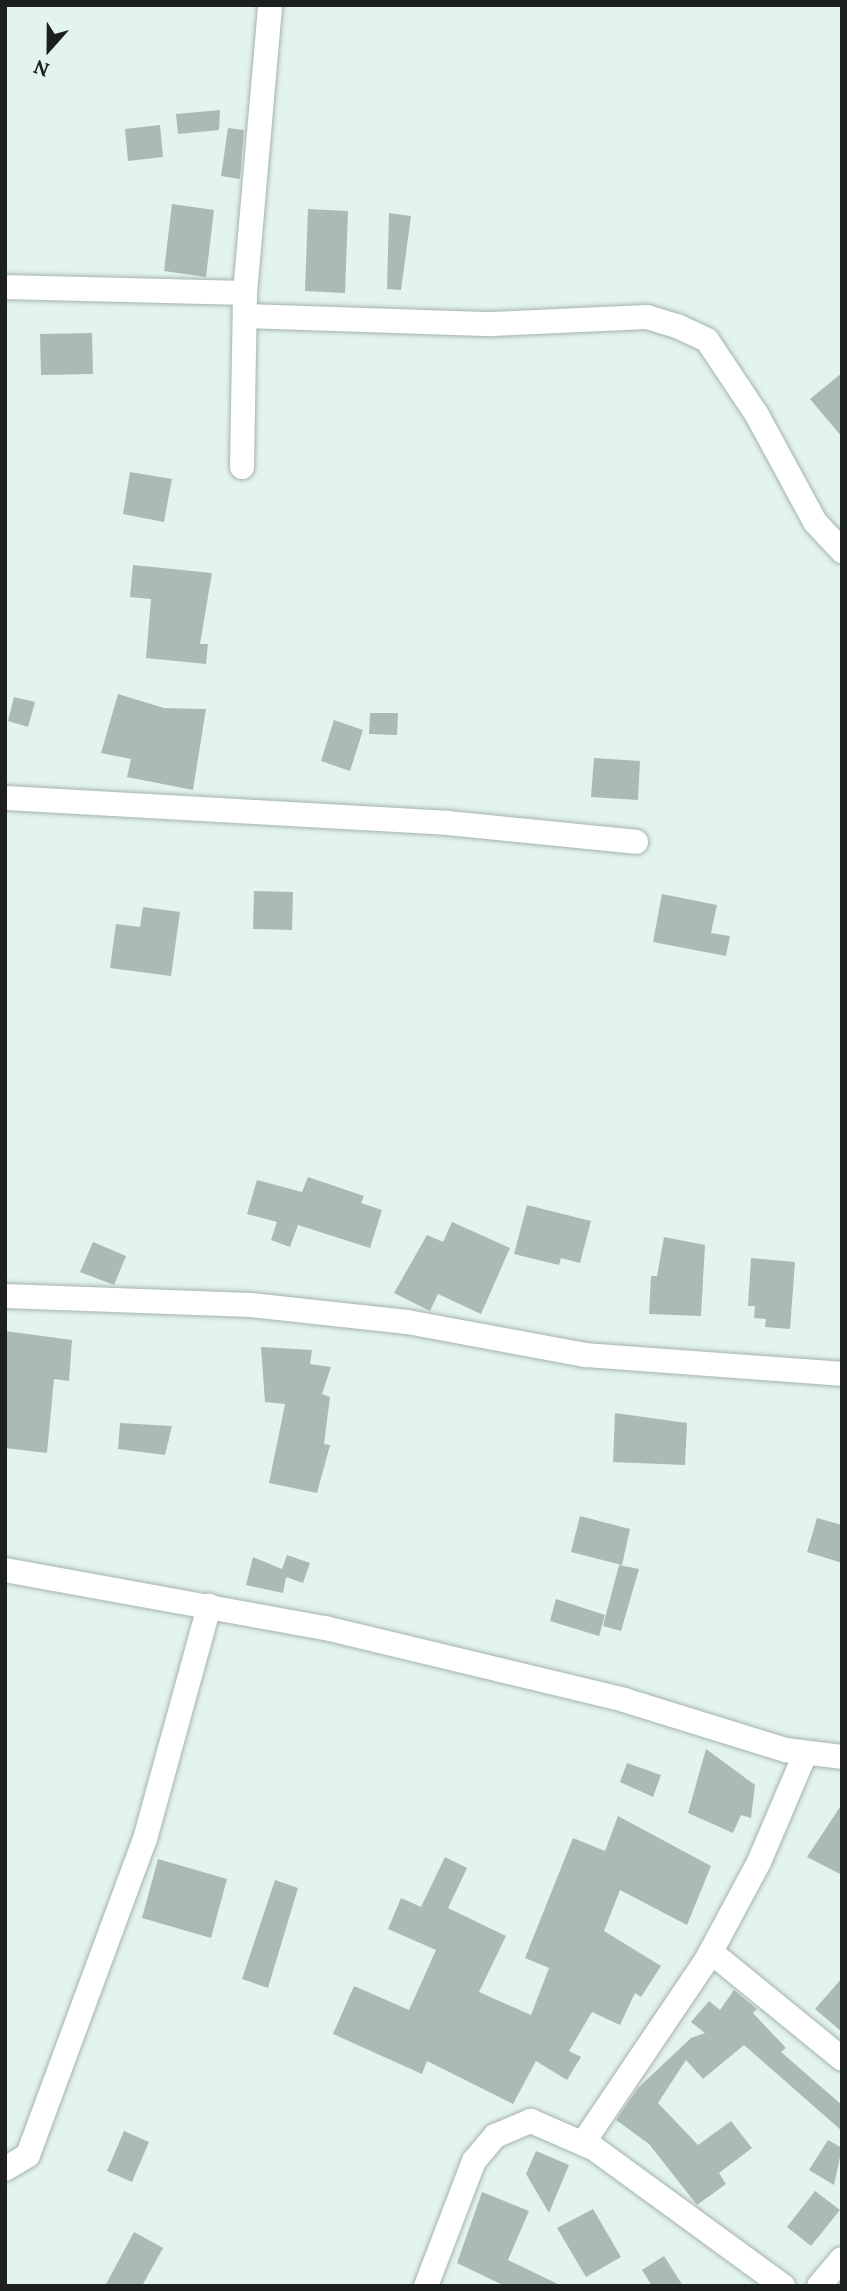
<!DOCTYPE html>
<style>
body{margin:0}
#map{position:relative;width:847px;height:2291px;overflow:hidden;background:#e3f3ef;font-family:Lora,serif}
div>[style]{position:absolute}
.building>*{inset:0;background:#abbab6}
.roads{filter:drop-shadow(0 0 2px #a4b3af) drop-shadow(0 0 2px #a4b3af)}
.street>*{height:24px;margin:-12px;padding:0 12px;transform-origin:12px;border-radius:12px;background:#fff}
span{translate:-50% -50%;white-space:nowrap;text-align:center;line-height:1.15;-webkit-text-stroke:7px #e3f3ef;paint-order:stroke}
.frame{position:absolute;inset:0;border:7px solid #1c2120;pointer-events:none}
.north{position:absolute;left:14px;top:14px;width:70px;height:70px;-webkit-text-stroke:5px #e3f3ef;paint-order:stroke;rotate:201deg;font-size:19px;font-weight:700;line-height:28px;text-align:center;color:#1c2120}
.north::after{content:'';display:block;margin:auto;width:24px;height:32px;background:#1c2120;clip-path:polygon(50% 0,100% 100%,50% 72%,0 100%)}
</style>
<div id="map">
<div class="building">
<div style="clip-path:polygon(220px 110px,219px 130px,178px 134px,176px 114px)"></div>
<div style="clip-path:polygon(160px 125px,163px 157px,128px 161px,125px 129px)"></div>
<div style="clip-path:polygon(228px 128px,244px 130px,240px 179px,221px 176px)"></div>
<div style="clip-path:polygon(172px 204px,214px 210px,206px 277px,164px 271px)"></div>
<div style="clip-path:polygon(308px 209px,348px 211px,345px 293px,305px 291px)"></div>
<div style="clip-path:polygon(389px 213px,411px 216px,401px 290px,387px 289px)"></div>
<div style="clip-path:polygon(92px 333px,93px 374px,41px 375px,40px 334px)"></div>
<div style="clip-path:polygon(842px 373px,842px 437px,810px 399px)"></div>
<div style="clip-path:polygon(130px 472px,172px 479px,164px 522px,123px 514px)"></div>
<div style="clip-path:polygon(133px 565px,212px 573px,200px 644px,208px 644px,206px 664px,146px 658px,151px 599px,130px 597px)"></div>
<div style="clip-path:polygon(118px 694px,164px 708px,206px 709px,193px 790px,127px 777px,131px 759px,101px 753px)"></div>
<div style="clip-path:polygon(14px 697px,35px 702px,28px 727px,8px 721px)"></div>
<div style="clip-path:polygon(370px 713px,398px 713px,397px 735px,369px 734px)"></div>
<div style="clip-path:polygon(334px 720px,363px 730px,350px 771px,321px 761px)"></div>
<div style="clip-path:polygon(594px 758px,640px 761px,638px 800px,591px 797px)"></div>
<div style="clip-path:polygon(254px 891px,293px 892px,292px 930px,253px 929px)"></div>
<div style="clip-path:polygon(662px 894px,717px 905px,711px 933px,730px 936px,726px 956px,653px 942px)"></div>
<div style="clip-path:polygon(143px 907px,180px 912px,171px 976px,110px 968px,116px 924px,140px 927px)"></div>
<div style="clip-path:polygon(308px 1177px,364px 1196px,361px 1203px,382px 1210px,370px 1248px,298px 1225px,290px 1247px,271px 1240px,277px 1222px,247px 1214px,257px 1180px,302px 1192px)"></div>
<div style="clip-path:polygon(527px 1205px,591px 1221px,580px 1263px,561px 1258px,559px 1265px,514px 1254px)"></div>
<div style="clip-path:polygon(452px 1222px,510px 1248px,481px 1314px,438px 1294px,430px 1311px,394px 1293px,427px 1235px,443px 1242px)"></div>
<div style="clip-path:polygon(664px 1237px,705px 1245px,701px 1316px,649px 1314px,651px 1276px,657px 1276px)"></div>
<div style="clip-path:polygon(93px 1242px,126px 1256px,114px 1285px,80px 1272px)"></div>
<div style="clip-path:polygon(751px 1258px,795px 1262px,790px 1329px,765px 1327px,766px 1319px,754px 1318px,755px 1306px,748px 1306px)"></div>
<div style="clip-path:polygon(5px 1331px,72px 1340px,69px 1381px,54px 1379px,47px 1453px,5px 1448px)"></div>
<div style="clip-path:polygon(261px 1347px,312px 1350px,310px 1364px,331px 1367px,322px 1394px,330px 1397px,324px 1444px,330px 1445px,317px 1493px,269px 1483px,285px 1404px,265px 1402px)"></div>
<div style="clip-path:polygon(615px 1413px,687px 1423px,685px 1465px,613px 1462px)"></div>
<div style="clip-path:polygon(120px 1423px,172px 1426px,165px 1455px,118px 1449px)"></div>
<div style="clip-path:polygon(580px 1516px,630px 1529px,622px 1565px,571px 1552px)"></div>
<div style="clip-path:polygon(817px 1518px,842px 1525px,842px 1563px,807px 1552px)"></div>
<div style="clip-path:polygon(287px 1555px,310px 1563px,303px 1583px,286px 1577px,283px 1593px,246px 1585px,253px 1557px,282px 1569px)"></div>
<div style="clip-path:polygon(619px 1565px,639px 1569px,621px 1631px,603px 1626px)"></div>
<div style="clip-path:polygon(556px 1599px,605px 1615px,599px 1636px,550px 1621px)"></div>
<div style="clip-path:polygon(706px 1749px,755px 1785px,751px 1818px,741px 1815px,733px 1833px,688px 1813px)"></div>
<div style="clip-path:polygon(627px 1763px,661px 1775px,653px 1797px,620px 1782px)"></div>
<div style="clip-path:polygon(842px 1804px,842px 1875px,807px 1857px)"></div>
<div style="clip-path:polygon(618px 1816px,711px 1866px,687px 1925px,620px 1890px,604px 1931px,661px 1966px,641px 1997px,635px 1993px,620px 2025px,592px 2012px,569px 2051px,581px 2057px,567px 2080px,536px 2061px,513px 2104px,427px 2061px,422px 2074px,333px 2034px,354px 1986px,409px 2010px,436px 1950px,388px 1929px,401px 1898px,421px 1907px,445px 1857px,467px 1868px,448px 1908px,506px 1936px,479px 1992px,531px 2015px,549px 1968px,525px 1958px,573px 1838px,605px 1851px)"></div>
<div style="clip-path:polygon(158px 1859px,227px 1879px,211px 1938px,142px 1918px)"></div>
<div style="clip-path:polygon(275px 1880px,298px 1888px,268px 1988px,242px 1979px)"></div>
<div style="clip-path:polygon(842px 1978px,842px 2032px,815px 2009px)"></div>
<div style="clip-path:polygon(734px 1990px,757px 2009px,753px 2013px,786px 2048px,781px 2052px,842px 2105px,842px 2131px,744px 2045px,703px 2079px,686px 2060px,658px 2103px,698px 2145px,731px 2121px,752px 2148px,719px 2173px,726px 2184px,697px 2205px,649px 2144px,616px 2120px,638px 2088px,691px 2038px,705px 2033px,691px 2022px,709px 2001px,720px 2010px)"></div>
<div style="clip-path:polygon(124px 2131px,149px 2142px,132px 2182px,107px 2171px)"></div>
<div style="clip-path:polygon(828px 2140px,842px 2148px,834px 2185px,809px 2170px)"></div>
<div style="clip-path:polygon(536px 2151px,569px 2165px,549px 2213px,526px 2174px)"></div>
<div style="clip-path:polygon(815px 2191px,840px 2210px,811px 2246px,787px 2227px)"></div>
<div style="clip-path:polygon(482px 2192px,529px 2211px,508px 2260px,562px 2286px,505px 2286px,457px 2263px)"></div>
<div style="clip-path:polygon(593px 2209px,621px 2257px,586px 2277px,557px 2228px)"></div>
<div style="clip-path:polygon(134px 2232px,163px 2248px,142px 2286px,105px 2286px)"></div>
<div style="clip-path:polygon(664px 2256px,683px 2286px,652px 2286px,642px 2270px)"></div>
</div>
<div class="roads">
<div class="street">
<div style="left:5px;top:287px;width:240px;rotate:1.4deg"></div>
<div style="left:245px;top:316px;width:247px;rotate:1.9deg"></div>
<div style="left:492px;top:324px;width:155px;rotate:-2.6deg"></div>
<div style="left:647px;top:317px;width:31px;rotate:17deg"></div>
<div style="left:677px;top:326px;width:33px;rotate:25deg"></div>
<div style="left:707px;top:340px;width:90px;rotate:56.3deg"></div>
<div style="left:757px;top:415px;width:122px;rotate:61.5deg"></div>
<div style="left:815px;top:522px;width:40px;rotate:47deg"></div>
<div style="left:242px;top:467px;width:174px;rotate:-89deg"></div>
<div style="left:245px;top:293px;width:289px;rotate:-85deg"></div>
<div style="left:5px;top:798px;width:443px;rotate:3.2deg"></div>
<div style="left:447px;top:823px;width:190px;rotate:5.7deg"></div>
<div style="left:5px;top:1296px;width:246px;rotate:2.1deg"></div>
<div style="left:251px;top:1305px;width:157px;rotate:6.2deg"></div>
<div style="left:407px;top:1322px;width:181px;rotate:10.5deg"></div>
<div style="left:585px;top:1355px;width:258px;rotate:4.2deg"></div>
<div style="left:5px;top:1570px;width:325px;rotate:10.3deg"></div>
<div style="left:325px;top:1628px;width:308px;rotate:13.5deg"></div>
<div style="left:624px;top:1700px;width:170px;rotate:17.2deg"></div>
<div style="left:786px;top:1750px;width:56px;rotate:7.1deg"></div>
<div style="left:711px;top:1952px;width:169px;rotate:39.2deg"></div>
<div style="left:583px;top:2143px;width:222px;rotate:-56deg"></div>
<div style="left:707px;top:1959px;width:110px;rotate:-61.8deg"></div>
<div style="left:759px;top:1862px;width:117px;rotate:-66.9deg"></div>
<div style="left:5px;top:2169px;width:27px;rotate:-31deg"></div>
<div style="left:28px;top:2155px;width:337px;rotate:-69.7deg"></div>
<div style="left:145px;top:1839px;width:242px;rotate:-74.6deg"></div>
<div style="left:426px;top:2286px;width:134px;rotate:-69deg"></div>
<div style="left:474px;top:2161px;width:33px;rotate:-50deg"></div>
<div style="left:495px;top:2136px;width:39px;rotate:-23deg"></div>
<div style="left:531px;top:2121px;width:70px;rotate:23.6deg"></div>
<div style="left:595px;top:2149px;width:233px;rotate:36.1deg"></div>
<div style="left:819px;top:2286px;width:35px;rotate:-50deg"></div>
</div>
</div>
<div class="frame"></div>
<div class="north">N</div>
</div>
